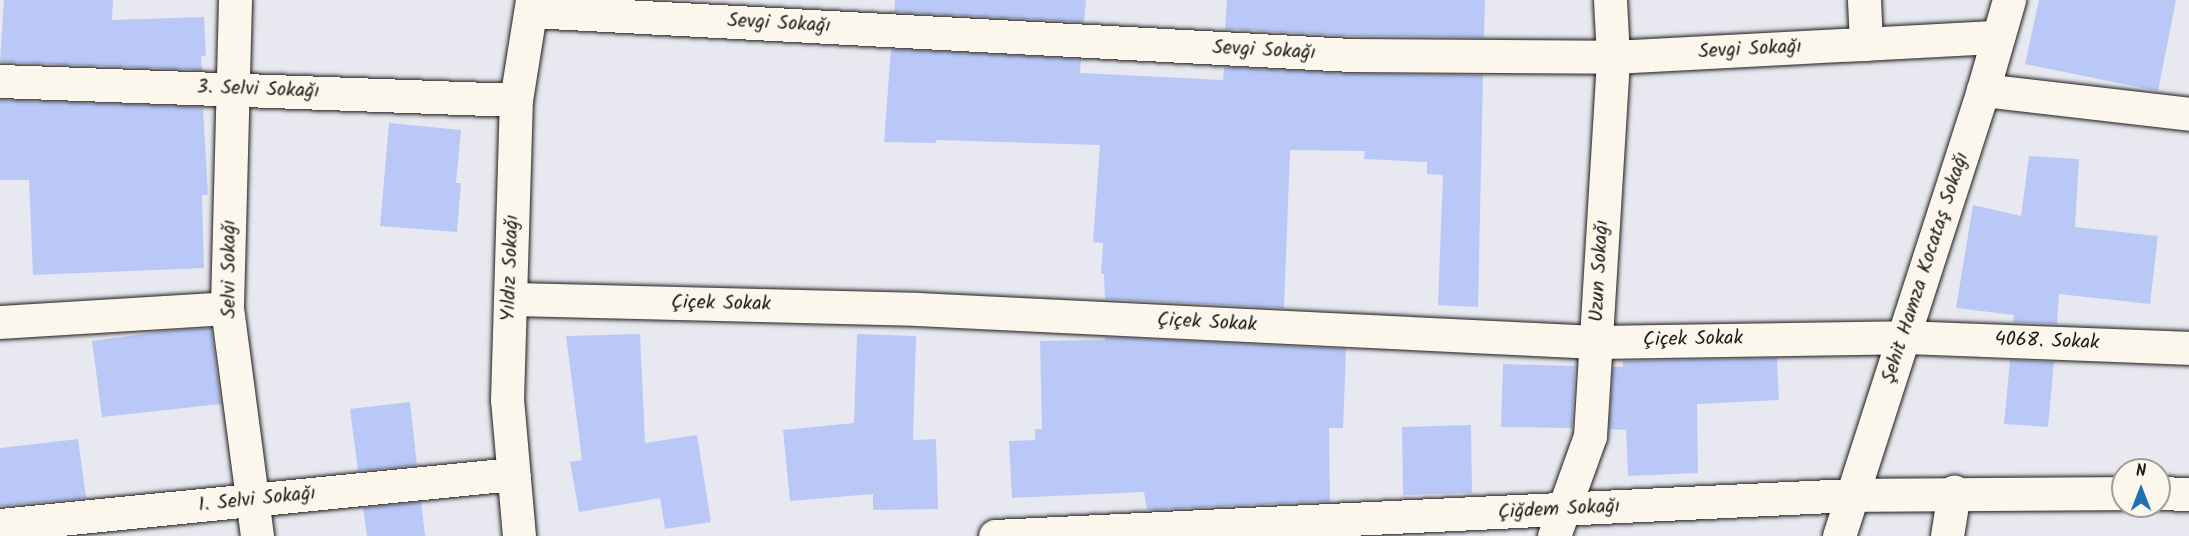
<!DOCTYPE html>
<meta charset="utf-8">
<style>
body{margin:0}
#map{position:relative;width:2189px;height:536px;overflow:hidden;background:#e8e9f0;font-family:Kalam,sans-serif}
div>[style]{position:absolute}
.building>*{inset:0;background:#bac8f8}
.roads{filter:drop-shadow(0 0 2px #1c1c1c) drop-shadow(0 0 2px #1c1c1c)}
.minor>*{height:33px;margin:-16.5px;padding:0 16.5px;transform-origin:16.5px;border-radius:16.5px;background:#fbf7ec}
span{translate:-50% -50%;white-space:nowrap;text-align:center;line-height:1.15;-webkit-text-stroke:4.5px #fbf7ec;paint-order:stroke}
.street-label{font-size:20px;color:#1c1c1c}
.north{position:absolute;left:2111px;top:458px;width:60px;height:60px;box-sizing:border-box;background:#fbf7ec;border:2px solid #a29f99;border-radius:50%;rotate:0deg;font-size:16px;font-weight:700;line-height:24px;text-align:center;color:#1c1c1c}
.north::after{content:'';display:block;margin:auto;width:21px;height:27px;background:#1f6fb2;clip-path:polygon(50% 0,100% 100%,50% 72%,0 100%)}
</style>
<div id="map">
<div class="building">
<div style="clip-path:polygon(4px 0,113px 0,112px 20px,204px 17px,206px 56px,201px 56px,202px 70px,0 62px)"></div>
<div style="clip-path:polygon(895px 0,1086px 0,1084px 22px,894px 12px)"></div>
<div style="clip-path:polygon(1227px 0,1485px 0,1484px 37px,1352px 36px,1225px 29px)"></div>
<div style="clip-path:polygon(2039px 0,2176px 0,2158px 91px,2025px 64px)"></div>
<div style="clip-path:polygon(891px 49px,1081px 59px,1080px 73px,1223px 80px,1224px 67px,1351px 74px,1483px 75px,1478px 307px,1438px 305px,1443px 175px,1427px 174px,1427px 162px,1364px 159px,1365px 151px,1290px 150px,1284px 308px,1105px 299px,1104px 274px,1101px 274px,1103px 243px,1093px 242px,1100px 145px,936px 140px,936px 143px,884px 142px)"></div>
<div style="clip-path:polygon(0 100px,203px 107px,208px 195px,202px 195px,204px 268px,33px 275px,29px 180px,0 180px)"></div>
<div style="clip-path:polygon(389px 123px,461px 130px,456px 183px,461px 183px,457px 232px,380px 226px)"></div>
<div style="clip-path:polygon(2029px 156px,2079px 159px,2075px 227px,2158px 236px,2150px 304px,2059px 294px,2057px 324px,2013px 322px,2014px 315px,1956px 308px,1973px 205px,2021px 216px)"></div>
<div style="clip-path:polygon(211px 328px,221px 404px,102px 417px,92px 341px,165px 331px)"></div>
<div style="clip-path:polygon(640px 334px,645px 443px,697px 435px,711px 522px,665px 529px,660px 498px,579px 512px,570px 462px,582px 460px,566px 336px)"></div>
<div style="clip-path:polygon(857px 334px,916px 336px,913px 440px,936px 439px,938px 509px,873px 510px,873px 494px,790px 501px,783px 430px,854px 423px)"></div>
<div style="clip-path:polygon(1105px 337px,1346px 349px,1343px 428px,1329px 428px,1330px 501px,1147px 510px,1144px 492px,1012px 498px,1009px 441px,1035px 440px,1035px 429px,1042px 429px,1040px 341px,1105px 340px)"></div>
<div style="clip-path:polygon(1777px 358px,1779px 400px,1697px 404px,1698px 473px,1628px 476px,1626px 430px,1609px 429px,1613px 367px,1623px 367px,1623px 361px)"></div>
<div style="clip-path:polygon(2010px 360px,2054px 362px,2048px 427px,2004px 424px)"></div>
<div style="clip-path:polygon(1503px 364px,1575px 366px,1572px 428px,1501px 427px)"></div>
<div style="clip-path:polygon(410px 402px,417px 465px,358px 471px,350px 409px)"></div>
<div style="clip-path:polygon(1471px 425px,1472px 493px,1403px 495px,1402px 427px)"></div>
<div style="clip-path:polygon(78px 439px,86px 498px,0 506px,0 448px)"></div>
<div style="clip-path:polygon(421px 502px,425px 536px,367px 536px,363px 508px)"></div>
</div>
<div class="roads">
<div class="minor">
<div style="left:235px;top:0;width:308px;rotate:91.5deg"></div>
<div style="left:227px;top:308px;width:230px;rotate:82.5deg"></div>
<div style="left:1864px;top:0;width:44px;rotate:87.4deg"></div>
<div style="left:531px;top:11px;width:821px;rotate:3.07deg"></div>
<div style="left:1351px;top:55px;width:262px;rotate:0.4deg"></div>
<div style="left:1613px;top:57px;width:386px;rotate:-3deg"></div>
<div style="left:0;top:81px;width:516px;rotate:2.11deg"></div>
<div style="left:1983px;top:90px;width:207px;rotate:6.6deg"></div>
<div style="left:510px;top:299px;width:407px;rotate:1.4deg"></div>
<div style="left:917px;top:309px;width:680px;rotate:2.78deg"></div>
<div style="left:1596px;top:342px;width:308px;rotate:-0.9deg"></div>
<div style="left:1904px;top:337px;width:285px;rotate:2.2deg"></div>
<div style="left:0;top:322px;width:227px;rotate:-3.5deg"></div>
<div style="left:2159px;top:493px;width:30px;rotate:2deg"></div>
<div style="left:0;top:525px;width:516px;rotate:-5.68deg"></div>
<div style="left:519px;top:536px;width:137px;rotate:-95deg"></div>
<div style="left:507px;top:400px;width:300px;rotate:-88.3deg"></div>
<div style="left:516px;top:100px;width:101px;rotate:-80.9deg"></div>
<div style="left:995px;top:536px;width:857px;rotate:-2.74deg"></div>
<div style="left:1851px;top:495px;width:272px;rotate:-0.4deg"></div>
<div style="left:1554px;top:536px;width:106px;rotate:-70.2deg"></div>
<div style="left:1590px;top:436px;width:380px;rotate:-86.5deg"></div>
<div style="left:1613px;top:57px;width:57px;rotate:-93deg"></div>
<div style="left:1839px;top:536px;width:469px;rotate:-72.1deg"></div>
<div style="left:1983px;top:90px;width:94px;rotate:-73.9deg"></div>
<div style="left:1947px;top:536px;width:45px;rotate:-81deg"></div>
</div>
</div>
<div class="street-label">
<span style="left:779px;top:24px;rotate:3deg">Sevgi Sokağı</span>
<span style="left:1750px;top:50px;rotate:-3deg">Sevgi Sokağı</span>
<span style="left:1264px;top:51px;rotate:3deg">Sevgi Sokağı</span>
<span style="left:258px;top:90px;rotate:2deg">3. Selvi Sokağı</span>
<span style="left:511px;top:268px;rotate:-88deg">Yıldız Sokağı</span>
<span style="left:1926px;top:268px;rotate:-72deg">Şehit Hamza Kocataş Sokağı</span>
<span style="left:230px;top:269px;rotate:-90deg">Selvi Sokağı</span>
<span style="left:1600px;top:271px;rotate:-87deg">Uzun Sokağı</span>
<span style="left:721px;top:304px;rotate:1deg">Çiçek Sokak</span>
<span style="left:1207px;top:323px;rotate:3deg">Çiçek Sokak</span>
<span style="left:1693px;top:340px;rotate:-1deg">Çiçek Sokak</span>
<span style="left:2047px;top:342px;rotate:2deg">4068. Sokak</span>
<span style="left:257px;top:500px;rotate:-6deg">1. Selvi Sokağı</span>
<span style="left:1559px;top:510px;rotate:-3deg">Çiğdem Sokağı</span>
</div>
<div class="north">N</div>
</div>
